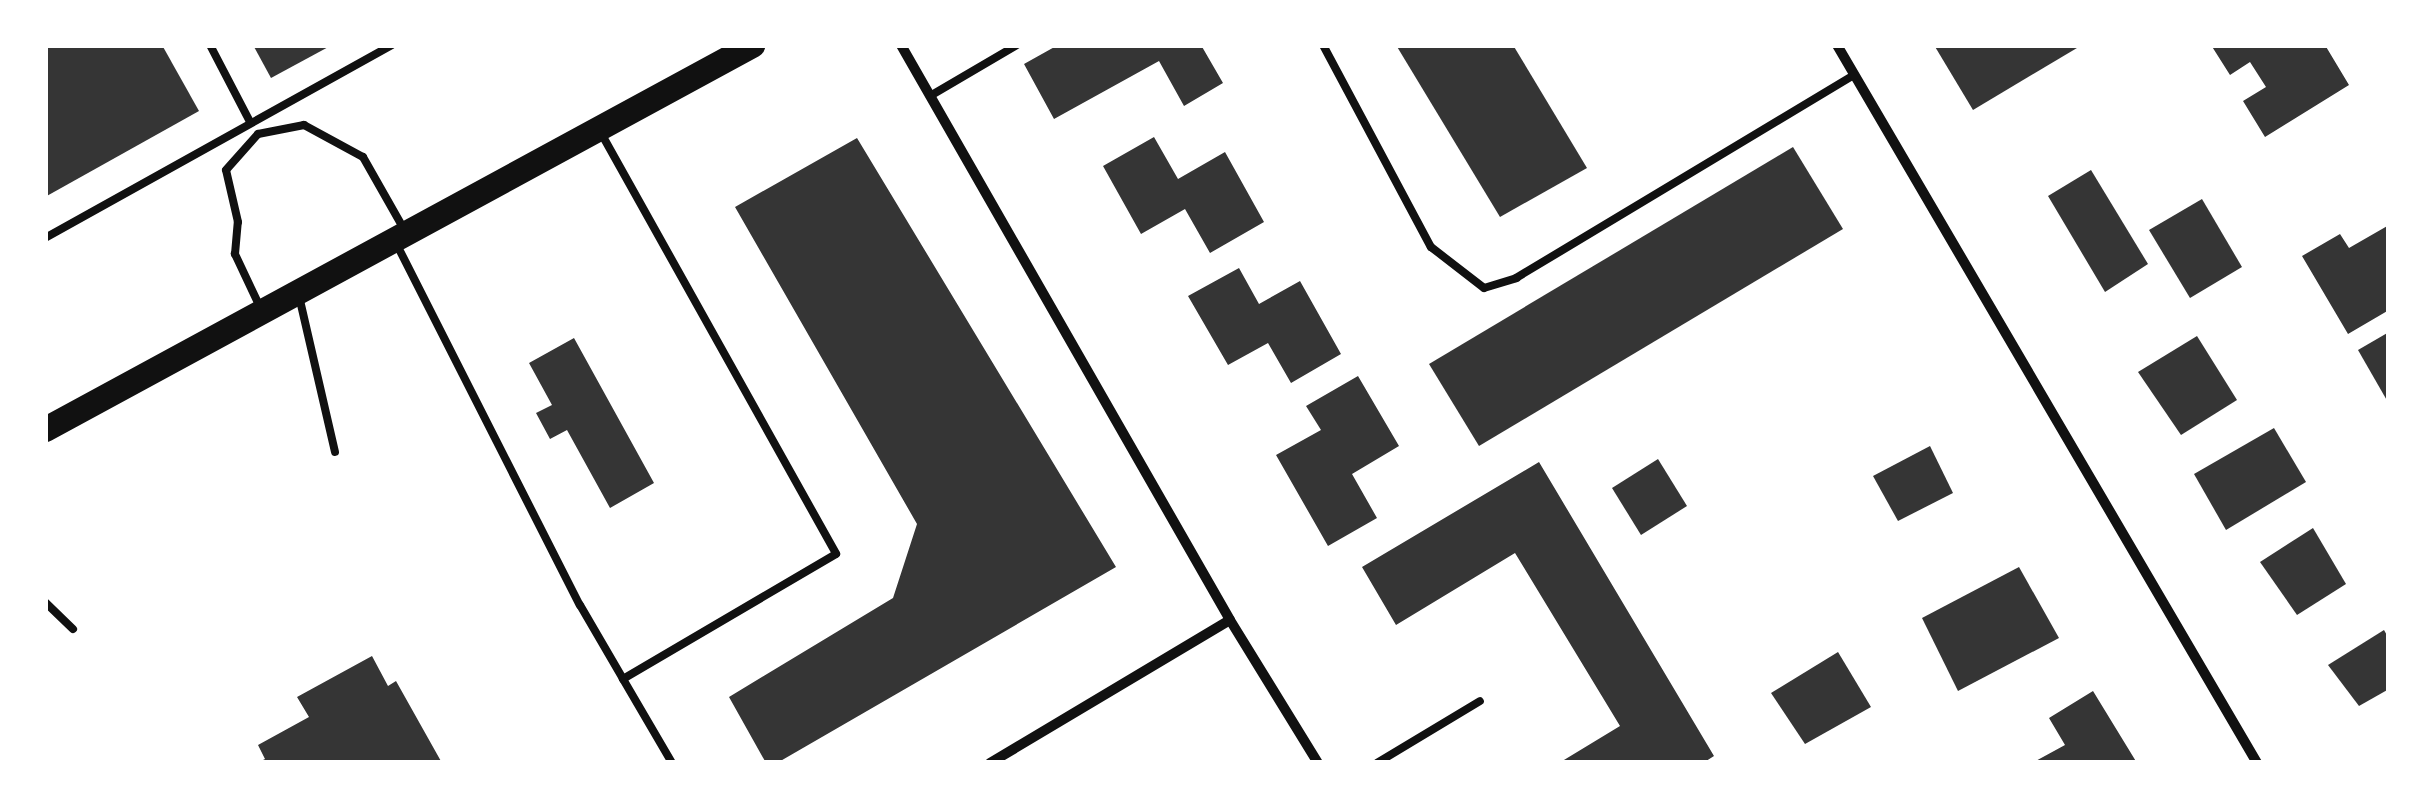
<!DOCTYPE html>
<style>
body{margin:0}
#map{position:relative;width:2434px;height:808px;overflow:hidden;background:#fff;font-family:"Source Sans 3",sans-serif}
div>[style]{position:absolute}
.building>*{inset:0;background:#353535}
.service>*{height:8px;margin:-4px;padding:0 4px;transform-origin:4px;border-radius:4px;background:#111}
.minor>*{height:10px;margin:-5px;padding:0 5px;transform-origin:5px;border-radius:5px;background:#111}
.primary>*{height:25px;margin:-12.5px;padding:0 12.5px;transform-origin:12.5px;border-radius:12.5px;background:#111}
span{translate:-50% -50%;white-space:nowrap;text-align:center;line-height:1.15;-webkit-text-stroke:8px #fff;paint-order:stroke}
.frame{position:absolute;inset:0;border:48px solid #fff;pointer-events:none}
</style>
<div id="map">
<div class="building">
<div style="clip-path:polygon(45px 45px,162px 45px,199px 111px,45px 197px)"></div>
<div style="clip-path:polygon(253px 45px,332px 45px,271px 78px)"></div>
<div style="clip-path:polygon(1058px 45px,1201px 45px,1223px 83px,1184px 106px,1159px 61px,1054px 119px,1024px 64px)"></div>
<div style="clip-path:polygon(1396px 45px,1513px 45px,1587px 168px,1500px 217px)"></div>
<div style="clip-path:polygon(1934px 45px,2082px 45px,1973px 110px)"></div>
<div style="clip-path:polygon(2211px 45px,2325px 45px,2349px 85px,2265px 137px,2243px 101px,2266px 87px,2250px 62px,2230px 75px)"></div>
<div style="clip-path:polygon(1154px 137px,1178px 179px,1225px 152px,1264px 222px,1210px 253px,1185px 209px,1141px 234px,1103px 166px)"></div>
<div style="clip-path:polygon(857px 138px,1116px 567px,777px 763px,766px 763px,729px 697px,893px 598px,917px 524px,735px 207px)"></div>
<div style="clip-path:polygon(1793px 147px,1843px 229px,1479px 446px,1429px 364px)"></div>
<div style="clip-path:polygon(2091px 170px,2148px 264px,2105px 292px,2048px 196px)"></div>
<div style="clip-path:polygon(2202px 199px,2242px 267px,2190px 298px,2149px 230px)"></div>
<div style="clip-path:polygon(2389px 225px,2389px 310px,2348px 334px,2302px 256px,2340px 234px,2349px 248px)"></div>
<div style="clip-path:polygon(1239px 268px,1259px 304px,1300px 281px,1341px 354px,1291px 383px,1268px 343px,1228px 365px,1188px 296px)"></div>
<div style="clip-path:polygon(2389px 332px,2389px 404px,2358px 350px)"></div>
<div style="clip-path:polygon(2197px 336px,2237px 400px,2181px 435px,2138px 372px)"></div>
<div style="clip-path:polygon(574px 338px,654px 483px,610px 508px,567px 430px,550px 439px,536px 413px,552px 405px,529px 363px)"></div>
<div style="clip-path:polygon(1358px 376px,1399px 446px,1352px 474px,1377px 518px,1328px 546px,1276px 455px,1321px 430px,1306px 406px)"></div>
<div style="clip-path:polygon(2274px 428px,2306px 482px,2226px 530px,2194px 474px)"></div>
<div style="clip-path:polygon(1930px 446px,1953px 493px,1898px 521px,1873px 476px)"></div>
<div style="clip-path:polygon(1658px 459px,1687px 506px,1641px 535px,1612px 488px)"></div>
<div style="clip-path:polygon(1539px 462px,1714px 756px,1703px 763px,1559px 763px,1620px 726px,1515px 553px,1396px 625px,1362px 567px)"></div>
<div style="clip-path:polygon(2313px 528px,2346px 584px,2297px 615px,2260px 562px)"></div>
<div style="clip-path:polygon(2019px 567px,2059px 638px,1958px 691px,1922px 618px)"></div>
<div style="clip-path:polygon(2384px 630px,2389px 639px,2389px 689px,2359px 706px,2328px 665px)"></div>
<div style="clip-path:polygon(1838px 652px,1871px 707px,1805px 744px,1771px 693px)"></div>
<div style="clip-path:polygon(372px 656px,388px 686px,396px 681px,442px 763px,257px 763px,265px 759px,258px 745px,309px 717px,297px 697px)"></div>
<div style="clip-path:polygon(2093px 691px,2137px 763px,2032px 763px,2065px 745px,2049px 718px)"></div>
</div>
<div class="service">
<div style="left:210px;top:45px;width:87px;rotate:62.5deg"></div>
<div style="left:1323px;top:45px;width:229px;rotate:61.9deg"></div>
<div style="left:1431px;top:247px;width:67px;rotate:37.7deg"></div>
<div style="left:1484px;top:288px;width:34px;rotate:-17deg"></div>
<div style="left:1516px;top:278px;width:394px;rotate:-31deg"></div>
<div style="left:930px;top:96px;width:101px;rotate:-30.4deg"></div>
<div style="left:601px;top:133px;width:482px;rotate:60.8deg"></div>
<div style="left:836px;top:554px;width:247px;rotate:149.6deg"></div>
<div style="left:623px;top:679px;width:97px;rotate:59.7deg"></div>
<div style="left:45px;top:238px;width:397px;rotate:-29.1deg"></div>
<div style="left:397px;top:245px;width:404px;rotate:63.1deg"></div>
<div style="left:580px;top:605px;width:86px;rotate:59.8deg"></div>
<div style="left:299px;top:296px;width:160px;rotate:77deg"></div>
<div style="left:260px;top:307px;width:59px;rotate:-115.3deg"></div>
<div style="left:235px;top:254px;width:32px;rotate:-85deg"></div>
<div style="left:238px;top:222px;width:53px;rotate:-103deg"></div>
<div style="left:226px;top:170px;width:48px;rotate:-48.4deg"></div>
<div style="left:258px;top:134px;width:47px;rotate:-11.1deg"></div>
<div style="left:304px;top:125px;width:67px;rotate:28.5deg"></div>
<div style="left:363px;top:157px;width:85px;rotate:60.4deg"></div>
<div style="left:45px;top:602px;width:39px;rotate:44deg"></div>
<div style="left:1377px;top:763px;width:120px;rotate:-31deg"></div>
</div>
<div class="minor">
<div style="left:901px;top:45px;width:662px;rotate:60.22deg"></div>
<div style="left:1230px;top:620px;width:168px;rotate:58.4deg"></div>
<div style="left:1837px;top:45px;width:832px;rotate:59.67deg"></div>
<div style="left:990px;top:763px;width:279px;rotate:-30.8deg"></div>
</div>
<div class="primary">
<div style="left:45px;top:429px;width:805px;rotate:-28.51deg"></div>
</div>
<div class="frame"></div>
</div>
